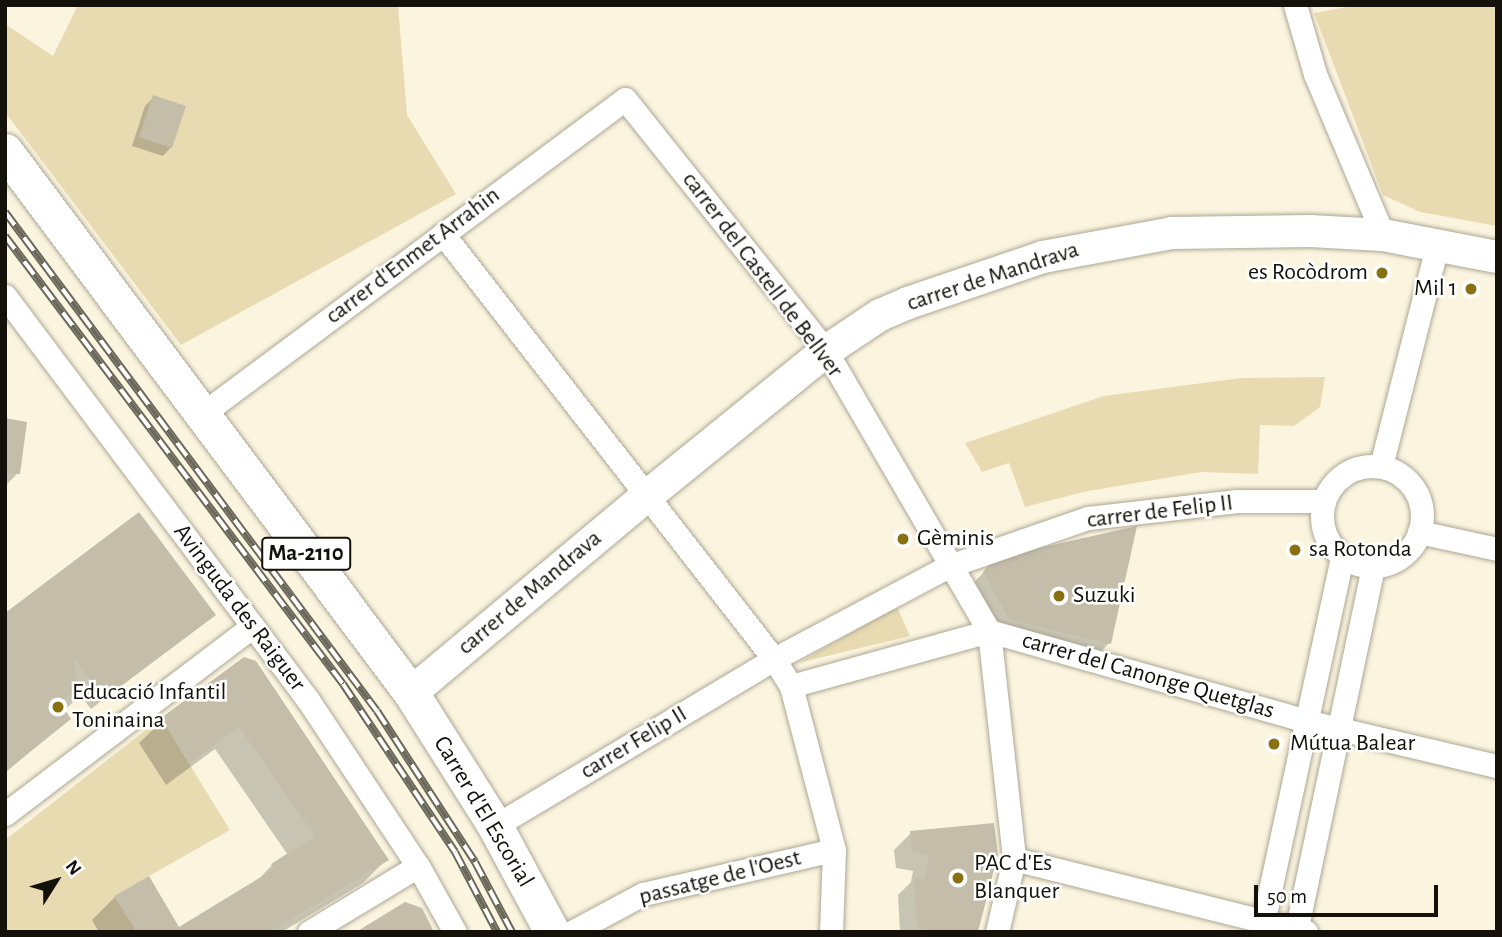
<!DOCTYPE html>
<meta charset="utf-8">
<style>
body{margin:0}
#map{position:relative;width:1502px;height:937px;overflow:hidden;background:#fbf5e0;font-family:"Alegreya Sans",sans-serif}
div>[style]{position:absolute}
.green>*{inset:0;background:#e8dbb2}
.shadow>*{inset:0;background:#0003}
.building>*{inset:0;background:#c3bdaa}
.roads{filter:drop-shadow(0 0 2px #ada794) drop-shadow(0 0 2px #ada794)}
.street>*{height:23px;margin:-11.5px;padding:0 11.5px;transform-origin:11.5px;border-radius:11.5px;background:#fff}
.street>.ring{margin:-11.5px;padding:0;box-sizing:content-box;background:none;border:23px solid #fff;border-radius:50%}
.secondary>*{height:32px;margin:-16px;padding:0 16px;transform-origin:16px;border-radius:16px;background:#fff}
.primary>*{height:35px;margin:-17.5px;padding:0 17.5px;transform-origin:17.5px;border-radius:17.5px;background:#fff}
.rail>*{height:8px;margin-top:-4px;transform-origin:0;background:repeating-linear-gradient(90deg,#fff 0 16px,#6b685c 0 32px);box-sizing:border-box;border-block:2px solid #6b685c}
.dots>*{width:19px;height:19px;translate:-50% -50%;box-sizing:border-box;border:4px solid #fff;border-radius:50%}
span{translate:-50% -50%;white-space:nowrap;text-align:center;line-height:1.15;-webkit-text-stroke:5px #fff;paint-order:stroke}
.shield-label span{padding:2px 5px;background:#fff;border:2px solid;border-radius:5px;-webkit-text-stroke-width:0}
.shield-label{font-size:23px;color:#13110a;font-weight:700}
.street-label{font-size:24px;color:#13110a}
.poi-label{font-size:24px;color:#13110a}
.right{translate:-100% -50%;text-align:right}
.left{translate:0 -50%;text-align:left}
.frame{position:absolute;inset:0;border:7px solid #13110a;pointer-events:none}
.north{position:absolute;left:21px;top:846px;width:70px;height:70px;-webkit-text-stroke:5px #fff;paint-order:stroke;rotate:53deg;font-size:19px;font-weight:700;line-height:28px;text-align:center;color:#13110a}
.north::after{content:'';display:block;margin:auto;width:24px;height:32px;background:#13110a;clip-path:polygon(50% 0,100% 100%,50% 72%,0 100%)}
.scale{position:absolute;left:1254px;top:885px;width:184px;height:32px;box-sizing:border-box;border:4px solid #13110a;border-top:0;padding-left:9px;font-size:21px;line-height:24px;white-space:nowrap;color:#13110a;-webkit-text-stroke:5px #fff;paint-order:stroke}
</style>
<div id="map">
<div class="green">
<div style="clip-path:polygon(78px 5px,398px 5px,407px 115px,456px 194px,181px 345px,5px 112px,5px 24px,53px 56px)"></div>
<div style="clip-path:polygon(1358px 5px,1497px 5px,1497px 226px,1420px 212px,1383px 195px,1314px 13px)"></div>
<div style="clip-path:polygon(1325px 377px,1320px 407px,1294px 426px,1260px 425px,1258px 474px,1201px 472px,1083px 492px,1025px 507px,1009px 463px,982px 472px,965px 443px,1104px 396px,1241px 378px)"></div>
<div style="clip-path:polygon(897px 607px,910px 636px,798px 663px)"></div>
<div style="clip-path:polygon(161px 718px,230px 830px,114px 896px,137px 932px,5px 932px,5px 840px)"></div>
</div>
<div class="shadow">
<div style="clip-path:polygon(154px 97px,171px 147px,163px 156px,132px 146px,145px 106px)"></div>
<div style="clip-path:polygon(5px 420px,18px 473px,5px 486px)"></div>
<div style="clip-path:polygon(996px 559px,1109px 643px,1093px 660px,992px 635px,967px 590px)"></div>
<div style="clip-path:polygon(5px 615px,213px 615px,91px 709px,75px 688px,76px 699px,64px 711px,69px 718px,5px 773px)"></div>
<div style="clip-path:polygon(245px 659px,387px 859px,363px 883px,282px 932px,99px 932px,92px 920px,115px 897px,179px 930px,253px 885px,272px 865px,288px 855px,215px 749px,166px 785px,139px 743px,163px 720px)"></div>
<div style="clip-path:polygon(992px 825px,976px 932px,900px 932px,898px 895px,911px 882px,913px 871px,896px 868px,894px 850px,911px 833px)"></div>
</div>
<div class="building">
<div style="clip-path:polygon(153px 95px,186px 106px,172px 148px,139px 137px)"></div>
<div style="clip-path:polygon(5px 418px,27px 422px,20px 474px,5px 472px)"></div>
<div style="clip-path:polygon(139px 512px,216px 615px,105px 698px,74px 659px,78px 700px,70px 694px,60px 702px,71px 719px,5px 772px,5px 613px)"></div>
<div style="clip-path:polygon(1137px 526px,1111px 644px,1009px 619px,983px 572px,995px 558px)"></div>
<div style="clip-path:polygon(244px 657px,256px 661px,389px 860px,269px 932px,137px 932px,114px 896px,149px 876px,179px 927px,274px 869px,271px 864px,315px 836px,239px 727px,190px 763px,161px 718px)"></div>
<div style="clip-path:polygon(994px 823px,998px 854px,978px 932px,929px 932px,917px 927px,914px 877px,924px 879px,929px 855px,912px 851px,910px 831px)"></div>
<div style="clip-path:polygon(405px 902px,422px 908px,434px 932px,356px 932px)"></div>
</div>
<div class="roads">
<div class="street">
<div style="left:1295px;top:5px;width:72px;rotate:73.8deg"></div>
<div style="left:1315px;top:74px;width:175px;rotate:67.1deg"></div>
<div style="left:443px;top:234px;width:539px;rotate:52.09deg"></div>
<div style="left:774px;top:659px;width:32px;rotate:58deg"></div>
<div style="left:791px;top:686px;width:170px;rotate:75.3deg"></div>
<div style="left:834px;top:850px;width:82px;rotate:92.1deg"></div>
<div style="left:5px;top:296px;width:505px;rotate:53.13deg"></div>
<div style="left:308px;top:700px;width:199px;rotate:56.5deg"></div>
<div style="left:418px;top:866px;width:76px;rotate:60.7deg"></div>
<div style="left:202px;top:414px;width:527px;rotate:-36.67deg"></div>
<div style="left:625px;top:99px;width:322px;rotate:51.4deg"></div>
<div style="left:826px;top:351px;width:324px;rotate:59.8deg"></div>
<div style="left:989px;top:631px;width:229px;rotate:83.7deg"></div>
<div style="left:1014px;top:859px;width:75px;rotate:103.1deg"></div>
<div style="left:1381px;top:466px;width:230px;rotate:-75.7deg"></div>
<div class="ring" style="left:1322px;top:466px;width:77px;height:77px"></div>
<div style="left:1419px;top:532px;width:80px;rotate:12.3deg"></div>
<div style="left:791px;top:686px;width:205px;rotate:-15.5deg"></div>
<div style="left:989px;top:631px;width:330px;rotate:15.8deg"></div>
<div style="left:1306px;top:721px;width:196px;rotate:13.3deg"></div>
<div style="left:5px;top:814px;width:311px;rotate:-37.2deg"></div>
<div style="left:495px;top:826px;width:325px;rotate:-30.9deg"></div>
<div style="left:774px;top:659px;width:198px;rotate:-28deg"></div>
<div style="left:949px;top:566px;width:147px;rotate:-19.1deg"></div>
<div style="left:1088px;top:518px;width:150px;rotate:-6.5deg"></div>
<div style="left:1237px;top:501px;width:87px"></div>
<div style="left:1014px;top:859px;width:301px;rotate:14deg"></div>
<div style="left:309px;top:932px;width:127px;rotate:-31.2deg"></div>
<div style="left:572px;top:932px;width:81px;rotate:-28.2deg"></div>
<div style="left:643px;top:894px;width:196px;rotate:-13deg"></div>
<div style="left:1261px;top:932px;width:385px;rotate:-77.8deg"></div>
<div style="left:1296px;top:932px;width:374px;rotate:-78.1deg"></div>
</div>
<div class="secondary">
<div style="left:411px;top:693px;width:307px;rotate:-39.9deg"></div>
<div style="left:647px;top:496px;width:230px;rotate:-39deg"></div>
<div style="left:826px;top:351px;width:65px;rotate:-33.7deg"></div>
<div style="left:880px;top:315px;width:30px;rotate:-23deg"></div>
<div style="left:908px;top:303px;width:143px;rotate:-18.8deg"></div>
<div style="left:1043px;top:257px;width:131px;rotate:-10.5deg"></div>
<div style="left:1172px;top:233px;width:138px;rotate:-0.8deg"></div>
<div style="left:1310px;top:231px;width:73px;rotate:3.1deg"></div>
<div style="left:1383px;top:235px;width:116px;rotate:10.9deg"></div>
</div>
<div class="primary">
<div style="left:5px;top:151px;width:677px;rotate:53.16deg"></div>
<div style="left:411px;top:693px;width:157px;rotate:57.7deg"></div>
<div style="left:495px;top:826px;width:120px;rotate:61.7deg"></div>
</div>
</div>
<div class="rail">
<div style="left:5px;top:212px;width:622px;rotate:53.3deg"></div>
<div style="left:377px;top:711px;width:180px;rotate:57deg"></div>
<div style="left:475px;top:862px;width:79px;rotate:62.1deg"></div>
<div style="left:5px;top:236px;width:561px;rotate:52.97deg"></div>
<div style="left:343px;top:684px;width:202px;rotate:56.3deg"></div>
<div style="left:455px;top:852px;width:90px;rotate:62.3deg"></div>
</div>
<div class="dots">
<div style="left:1382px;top:273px;background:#897011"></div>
<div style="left:1471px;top:289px;background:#897011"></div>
<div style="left:903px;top:539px;background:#897011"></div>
<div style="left:1295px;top:550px;background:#897011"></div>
<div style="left:1059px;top:596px;background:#897011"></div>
<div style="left:58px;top:707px;background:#897011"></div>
<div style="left:1274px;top:744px;background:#897011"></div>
<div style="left:958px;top:878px;background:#897011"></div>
</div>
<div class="shield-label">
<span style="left:306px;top:554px">Ma-2110</span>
</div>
<div class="street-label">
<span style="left:413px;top:256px;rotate:-37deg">carrer d'Enmet Arrahin</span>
<span style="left:762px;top:275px;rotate:53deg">carrer del Castell de Bellver</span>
<span style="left:993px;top:277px;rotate:-18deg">carrer de Mandrava</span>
<span style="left:1160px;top:512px;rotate:-7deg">carrer de Felip II</span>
<span style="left:530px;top:593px;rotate:-40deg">carrer de Mandrava</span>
<span style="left:239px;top:608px;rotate:53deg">Avinguda des Raiguer</span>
<span style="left:1148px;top:676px;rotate:16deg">carrer del Canonge Quetglas</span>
<span style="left:634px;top:743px;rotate:-31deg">carrer Felip II</span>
<span style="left:483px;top:812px;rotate:59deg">Carrer d'El Escorial</span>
<span style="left:720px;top:878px;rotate:-14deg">passatge de l'Oest</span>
</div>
<div class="poi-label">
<span class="right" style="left:1368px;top:273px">es Rocòdrom</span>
<span class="right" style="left:1457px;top:289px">Mil 1</span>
<span class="left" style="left:917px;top:539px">Gèminis</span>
<span class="left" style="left:1309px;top:550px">sa Rotonda</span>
<span class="left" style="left:1073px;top:596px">Suzuki</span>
<span class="left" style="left:72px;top:707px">Educació Infantil<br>Toninaina</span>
<span class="left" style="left:1290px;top:744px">Mútua Balear</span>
<span class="left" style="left:974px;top:878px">PAC d'Es<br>Blanquer</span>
</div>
<div class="frame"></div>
<div class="north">N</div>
<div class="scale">50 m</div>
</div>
